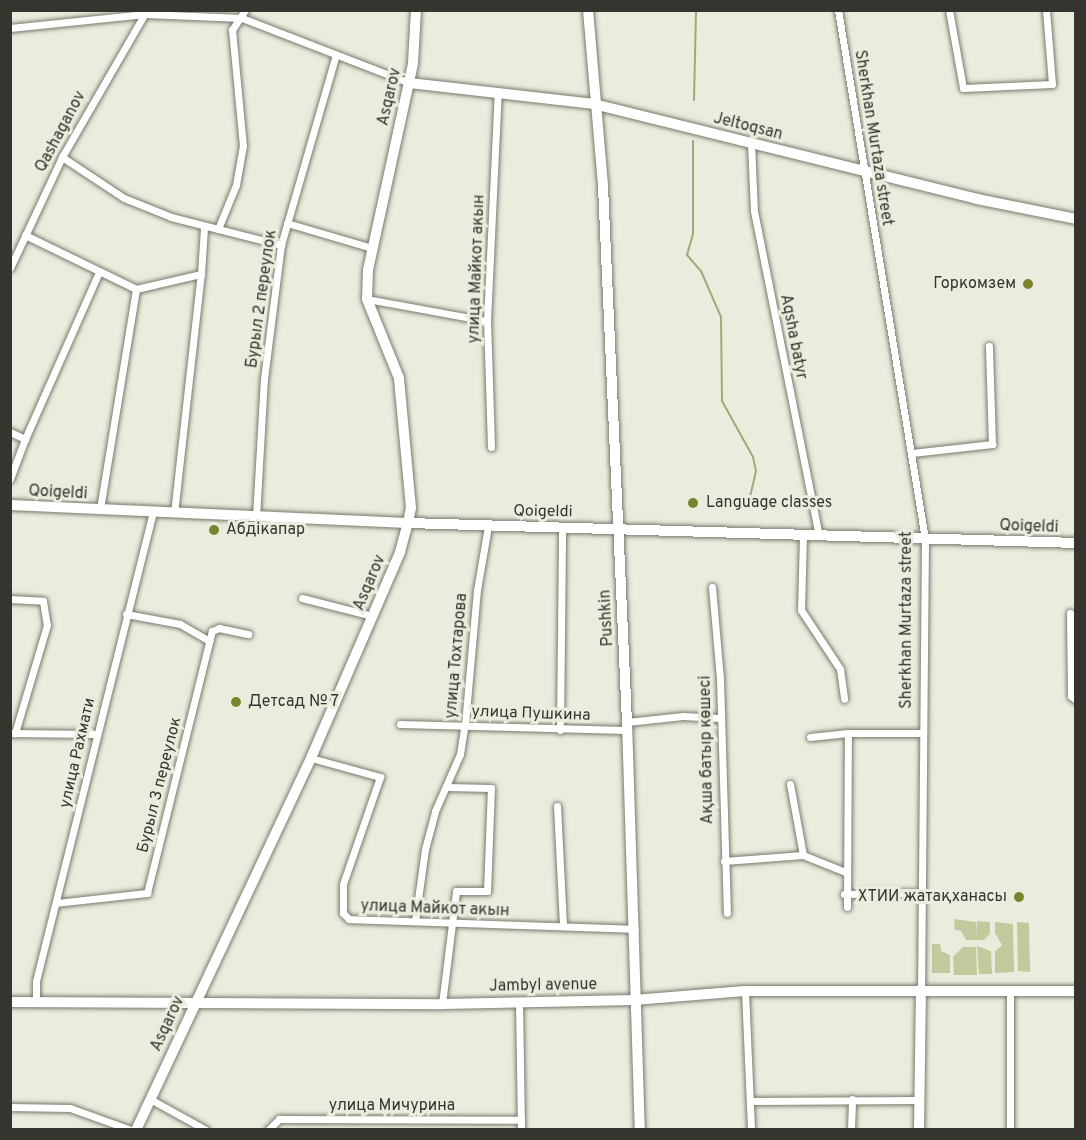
<!DOCTYPE html>
<meta charset="utf-8">
<style>
body{margin:0}
#map{position:relative;width:1086px;height:1140px;overflow:hidden;background:#eaeddd;font-family:Overpass,sans-serif}
div>[style]{position:absolute}
.green>*{inset:0;background:#c3c99d}
.stream>*{height:2px;margin:-1px;padding:0 1px;transform-origin:1px;border-radius:1px;background:#a2a87c}
.roads{filter:drop-shadow(0 0 2px #787a6d) drop-shadow(0 0 2px #787a6d)}
.street>*{height:7px;margin:-3.5px;padding:0 3.5px;transform-origin:3.5px;border-radius:3.5px;background:#fff}
.secondary>*{height:10px;margin:-5px;padding:0 5px;transform-origin:5px;border-radius:5px;background:#fff}
.primary>*{height:10px;margin:-5px;padding:0 5px;transform-origin:5px;border-radius:5px;background:#fff}
.dots>*{width:16px;height:16px;translate:-50% -50%;box-sizing:border-box;border:3px solid #eaeddd;border-radius:50%}
span{translate:-50% -50%;white-space:nowrap;text-align:center;line-height:1.15;-webkit-text-stroke:6px #eaeddd;paint-order:stroke}
.street-label{font-size:16px;color:#34352f}
.poi-label{font-size:16px;color:#34352f}
.right{translate:-100% -50%;text-align:right}
.left{translate:0 -50%;text-align:left}
.frame{position:absolute;inset:0;border:12px solid #34352f;pointer-events:none}
</style>
<div id="map">
<div class="green">
<div style="clip-path:polygon(954px 919px,976px 922px,976px 936px,977px 921px,990px 922px,990px 934px,984px 940px,966px 940px,961px 931px,955px 930px)"></div>
<div style="clip-path:polygon(995px 922px,1013px 924px,1014px 972px,995px 973px,995px 951px,1002px 945px,995px 933px)"></div>
<div style="clip-path:polygon(1017px 922px,1029px 923px,1030px 972px,1018px 971px)"></div>
<div style="clip-path:polygon(932px 944px,940px 944px,941px 951px,950px 955px,950px 973px,932px 973px)"></div>
<div style="clip-path:polygon(977px 946px,991px 951px,992px 974px,979px 974px)"></div>
<div style="clip-path:polygon(963px 947px,976px 947px,977px 975px,954px 975px,953px 957px)"></div>
</div>
<div class="stream">
<div style="left:694px;top:100px;width:90px;rotate:-88.7deg"></div>
<div style="left:693px;top:141px;width:93px;rotate:90deg"></div>
<div style="left:693px;top:234px;width:22px;rotate:106deg"></div>
<div style="left:687px;top:255px;width:21px;rotate:49deg"></div>
<div style="left:701px;top:271px;width:50px;rotate:66.5deg"></div>
<div style="left:721px;top:317px;width:84px;rotate:89.3deg"></div>
<div style="left:722px;top:401px;width:64px;rotate:61deg"></div>
<div style="left:753px;top:457px;width:14px;rotate:78deg"></div>
<div style="left:756px;top:471px;width:37px;rotate:103deg"></div>
</div>
<div class="roads">
<div class="street">
<div style="left:838px;top:10px;width:536px;rotate:80.66deg"></div>
<div style="left:925px;top:539px;width:450px;rotate:90.5deg"></div>
<div style="left:949px;top:10px;width:79px;rotate:79.8deg"></div>
<div style="left:963px;top:88px;width:89px;rotate:-2.6deg"></div>
<div style="left:1052px;top:84px;width:74px;rotate:-94.6deg"></div>
<div style="left:10px;top:28px;width:136px;rotate:-5.9deg"></div>
<div style="left:145px;top:14px;width:97px;rotate:2.4deg"></div>
<div style="left:242px;top:18px;width:180px;rotate:21.2deg"></div>
<div style="left:751px;top:143px;width:68px;rotate:87.5deg"></div>
<div style="left:754px;top:211px;width:330px;rotate:78.7deg"></div>
<div style="left:62px;top:157px;width:74px;rotate:33.5deg"></div>
<div style="left:124px;top:198px;width:51px;rotate:22deg"></div>
<div style="left:171px;top:217px;width:114px;rotate:14.3deg"></div>
<div style="left:287px;top:223px;width:89px;rotate:16.4deg"></div>
<div style="left:218px;top:229px;width:48px;rotate:-67.8deg"></div>
<div style="left:236px;top:185px;width:40px;rotate:-80deg"></div>
<div style="left:243px;top:146px;width:117px;rotate:-95.4deg"></div>
<div style="left:232px;top:30px;width:24px;rotate:-57deg"></div>
<div style="left:25px;top:235px;width:123px;rotate:25.9deg"></div>
<div style="left:136px;top:289px;width:67px;rotate:-13deg"></div>
<div style="left:201px;top:274px;width:47px;rotate:-86.3deg"></div>
<div style="left:10px;top:268px;width:123px;rotate:-64.9deg"></div>
<div style="left:62px;top:157px;width:166px;rotate:-60deg"></div>
<div style="left:367px;top:299px;width:122px;rotate:10.4deg"></div>
<div style="left:10px;top:432px;width:17px;rotate:25deg"></div>
<div style="left:25px;top:439px;width:43px;rotate:110.6deg"></div>
<div style="left:25px;top:439px;width:183px;rotate:-66.1deg"></div>
<div style="left:491px;top:447px;width:126px;rotate:-91.8deg"></div>
<div style="left:487px;top:321px;width:230px;rotate:-87.3deg"></div>
<div style="left:912px;top:453px;width:81px;rotate:-6.4deg"></div>
<div style="left:992px;top:444px;width:98px;rotate:-91.8deg"></div>
<div style="left:100px;top:509px;width:223px;rotate:-80.7deg"></div>
<div style="left:174px;top:513px;width:241px;rotate:-83.6deg"></div>
<div style="left:256px;top:517px;width:138px;rotate:-86.7deg"></div>
<div style="left:264px;top:379px;width:135px;rotate:-82.8deg"></div>
<div style="left:281px;top:245px;width:198px;rotate:-73.9deg"></div>
<div style="left:803px;top:535px;width:75px;rotate:91.5deg"></div>
<div style="left:801px;top:610px;width:71px;rotate:56.5deg"></div>
<div style="left:840px;top:669px;width:30px;rotate:82deg"></div>
<div style="left:712px;top:587px;width:92px;rotate:85deg"></div>
<div style="left:720px;top:679px;width:234px;rotate:88.3deg"></div>
<div style="left:302px;top:598px;width:72px;rotate:14.4deg"></div>
<div style="left:10px;top:599px;width:33px;rotate:3deg"></div>
<div style="left:43px;top:601px;width:24px;rotate:81deg"></div>
<div style="left:47px;top:625px;width:113px;rotate:106.5deg"></div>
<div style="left:1070px;top:613px;width:83px;rotate:89.3deg"></div>
<div style="left:1071px;top:696px;width:6px;rotate:39deg"></div>
<div style="left:126px;top:614px;width:55px;rotate:10.5deg"></div>
<div style="left:180px;top:624px;width:34px;rotate:30deg"></div>
<div style="left:627px;top:722px;width:56px;rotate:-6.1deg"></div>
<div style="left:683px;top:716px;width:37px;rotate:3deg"></div>
<div style="left:400px;top:724px;width:225px;rotate:1.5deg"></div>
<div style="left:560px;top:730px;width:202px;rotate:-89.4deg"></div>
<div style="left:11px;top:733px;width:84px;rotate:0.7deg"></div>
<div style="left:810px;top:737px;width:38px;rotate:-6deg"></div>
<div style="left:848px;top:733px;width:73px"></div>
<div style="left:311px;top:758px;width:72px;rotate:15.4deg"></div>
<div style="left:380px;top:777px;width:113px;rotate:109.1deg"></div>
<div style="left:343px;top:884px;width:29px;rotate:90deg"></div>
<div style="left:343px;top:913px;width:8px;rotate:45deg"></div>
<div style="left:349px;top:919px;width:286px;rotate:2deg"></div>
<div style="left:790px;top:784px;width:72px;rotate:79.6deg"></div>
<div style="left:557px;top:806px;width:120px;rotate:87.1deg"></div>
<div style="left:724px;top:861px;width:79px;rotate:-4.3deg"></div>
<div style="left:803px;top:855px;width:45px;rotate:22deg"></div>
<div style="left:844px;top:894px;width:76px;rotate:-0.8deg"></div>
<div style="left:56px;top:903px;width:92px;rotate:-6.3deg"></div>
<div style="left:147px;top:893px;width:270px;rotate:-76.1deg"></div>
<div style="left:212px;top:631px;width:8px;rotate:-23deg"></div>
<div style="left:219px;top:628px;width:30px;rotate:12deg"></div>
<div style="left:847px;top:907px;width:174px;rotate:-89.7deg"></div>
<div style="left:415px;top:921px;width:73px;rotate:-82.1deg"></div>
<div style="left:425px;top:849px;width:39px;rotate:-75deg"></div>
<div style="left:435px;top:811px;width:62px;rotate:-66.3deg"></div>
<div style="left:460px;top:754px;width:30px;rotate:-81deg"></div>
<div style="left:465px;top:724px;width:135px;rotate:-84.9deg"></div>
<div style="left:477px;top:590px;width:65px;rotate:-80.2deg"></div>
<div style="left:745px;top:991px;width:139px;rotate:87.5deg"></div>
<div style="left:519px;top:1001px;width:129px;rotate:89.1deg"></div>
<div style="left:36px;top:1002px;width:21px;rotate:-90deg"></div>
<div style="left:36px;top:981px;width:483px;rotate:-76deg"></div>
<div style="left:442px;top:1004px;width:114px;rotate:-82.9deg"></div>
<div style="left:456px;top:891px;width:31px"></div>
<div style="left:487px;top:891px;width:103px;rotate:-87.8deg"></div>
<div style="left:491px;top:788px;width:44px;rotate:-178.7deg"></div>
<div style="left:150px;top:1099px;width:64px;rotate:29deg"></div>
<div style="left:751px;top:1101px;width:168px;rotate:-0.3deg"></div>
<div style="left:10px;top:1107px;width:60px;rotate:1deg"></div>
<div style="left:70px;top:1108px;width:65px;rotate:19.8deg"></div>
<div style="left:268px;top:1130px;width:16px;rotate:-45deg"></div>
<div style="left:279px;top:1119px;width:242px;rotate:0.2deg"></div>
<div style="left:851px;top:1130px;width:31px;rotate:-88deg"></div>
<div style="left:1010px;top:1130px;width:140px;rotate:-90deg"></div>
</div>
<div class="secondary">
<div style="left:588px;top:10px;width:177px;rotate:85.1deg"></div>
<div style="left:603px;top:186px;width:537px;rotate:87.44deg"></div>
<div style="left:627px;top:722px;width:408px;rotate:88.2deg"></div>
<div style="left:410px;top:83px;width:185px;rotate:6.5deg"></div>
<div style="left:594px;top:104px;width:395px;rotate:13.9deg"></div>
<div style="left:977px;top:199px;width:101px;rotate:11.4deg"></div>
<div style="left:10px;top:505px;width:398px;rotate:2.6deg"></div>
<div style="left:408px;top:523px;width:668px;rotate:1.71deg"></div>
<div style="left:136px;top:1130px;width:411px;rotate:-64.8deg"></div>
<div style="left:311px;top:758px;width:224px;rotate:-66.6deg"></div>
<div style="left:400px;top:552px;width:30px;rotate:-75deg"></div>
<div style="left:408px;top:523px;width:15px;rotate:-79deg"></div>
<div style="left:411px;top:508px;width:131px;rotate:-95.3deg"></div>
<div style="left:399px;top:378px;width:85px;rotate:-112.1deg"></div>
<div style="left:367px;top:299px;width:29px;rotate:-88deg"></div>
<div style="left:368px;top:270px;width:212px;rotate:-77.7deg"></div>
<div style="left:413px;top:63px;width:53px;rotate:-86.8deg"></div>
<div style="left:919px;top:1130px;width:141px;rotate:-89.2deg"></div>
</div>
<div class="primary">
<div style="left:10px;top:1002px;width:432px;rotate:0.3deg"></div>
<div style="left:442px;top:1004px;width:192px;rotate:-1.2deg"></div>
<div style="left:634px;top:1000px;width:111px;rotate:-4.6deg"></div>
<div style="left:745px;top:991px;width:331px"></div>
</div>
</div>
<div class="dots">
<div style="left:1028px;top:284px;background:#7c832e"></div>
<div style="left:693px;top:503px;background:#7c832e"></div>
<div style="left:214px;top:530px;background:#7c832e"></div>
<div style="left:236px;top:702px;background:#7c832e"></div>
<div style="left:1019px;top:897px;background:#7c832e"></div>
</div>
<div class="street-label">
<span style="left:390px;top:97px;rotate:-77deg">Asqarov</span>
<span style="left:748px;top:127px;rotate:14deg">Jeltoqsan</span>
<span style="left:61px;top:132px;rotate:-62deg">Qashaganov</span>
<span style="left:873px;top:138px;rotate:81deg">Sherkhan Murtaza street</span>
<span style="left:477px;top:269px;rotate:-88deg">улица Майкот акын</span>
<span style="left:262px;top:299px;rotate:-82deg">Бурыл 2 переулок</span>
<span style="left:793px;top:337px;rotate:79deg">Aqsha batyr</span>
<span style="left:58px;top:493px;rotate:3deg">Qoigeldi</span>
<span style="left:543px;top:512px;rotate:1deg">Qoigeldi</span>
<span style="left:1029px;top:527px;rotate:2deg">Qoigeldi</span>
<span style="left:370px;top:583px;rotate:-67deg">Asqarov</span>
<span style="left:607px;top:618px;rotate:-93deg">Pushkin</span>
<span style="left:907px;top:620px;rotate:-90deg">Sherkhan Murtaza street</span>
<span style="left:457px;top:656px;rotate:-85deg">улица Тохтарова</span>
<span style="left:531px;top:714px;rotate:2deg">улица Пушкина</span>
<span style="left:707px;top:750px;rotate:-91deg">Ақша батыр көшесі</span>
<span style="left:78px;top:753px;rotate:-77deg">улица Рахмати</span>
<span style="left:160px;top:785px;rotate:-76deg">Бурыл 3 переулок</span>
<span style="left:435px;top:909px;rotate:2deg">улица Майкот акын</span>
<span style="left:543px;top:986px;rotate:-1deg">Jambyl avenue</span>
<span style="left:168px;top:1024px;rotate:-65deg">Asqarov</span>
<span style="left:392px;top:1106px">улица Мичурина</span>
</div>
<div class="poi-label">
<span class="right" style="left:1016px;top:284px">Горкомзем</span>
<span class="left" style="left:706px;top:503px">Language classes</span>
<span class="left" style="left:226px;top:530px">Абдiкапар</span>
<span class="left" style="left:248px;top:702px">Детсад № 7</span>
<span class="right" style="left:1007px;top:897px">ХТИИ жатақханасы</span>
</div>
<div class="frame"></div>
</div>
